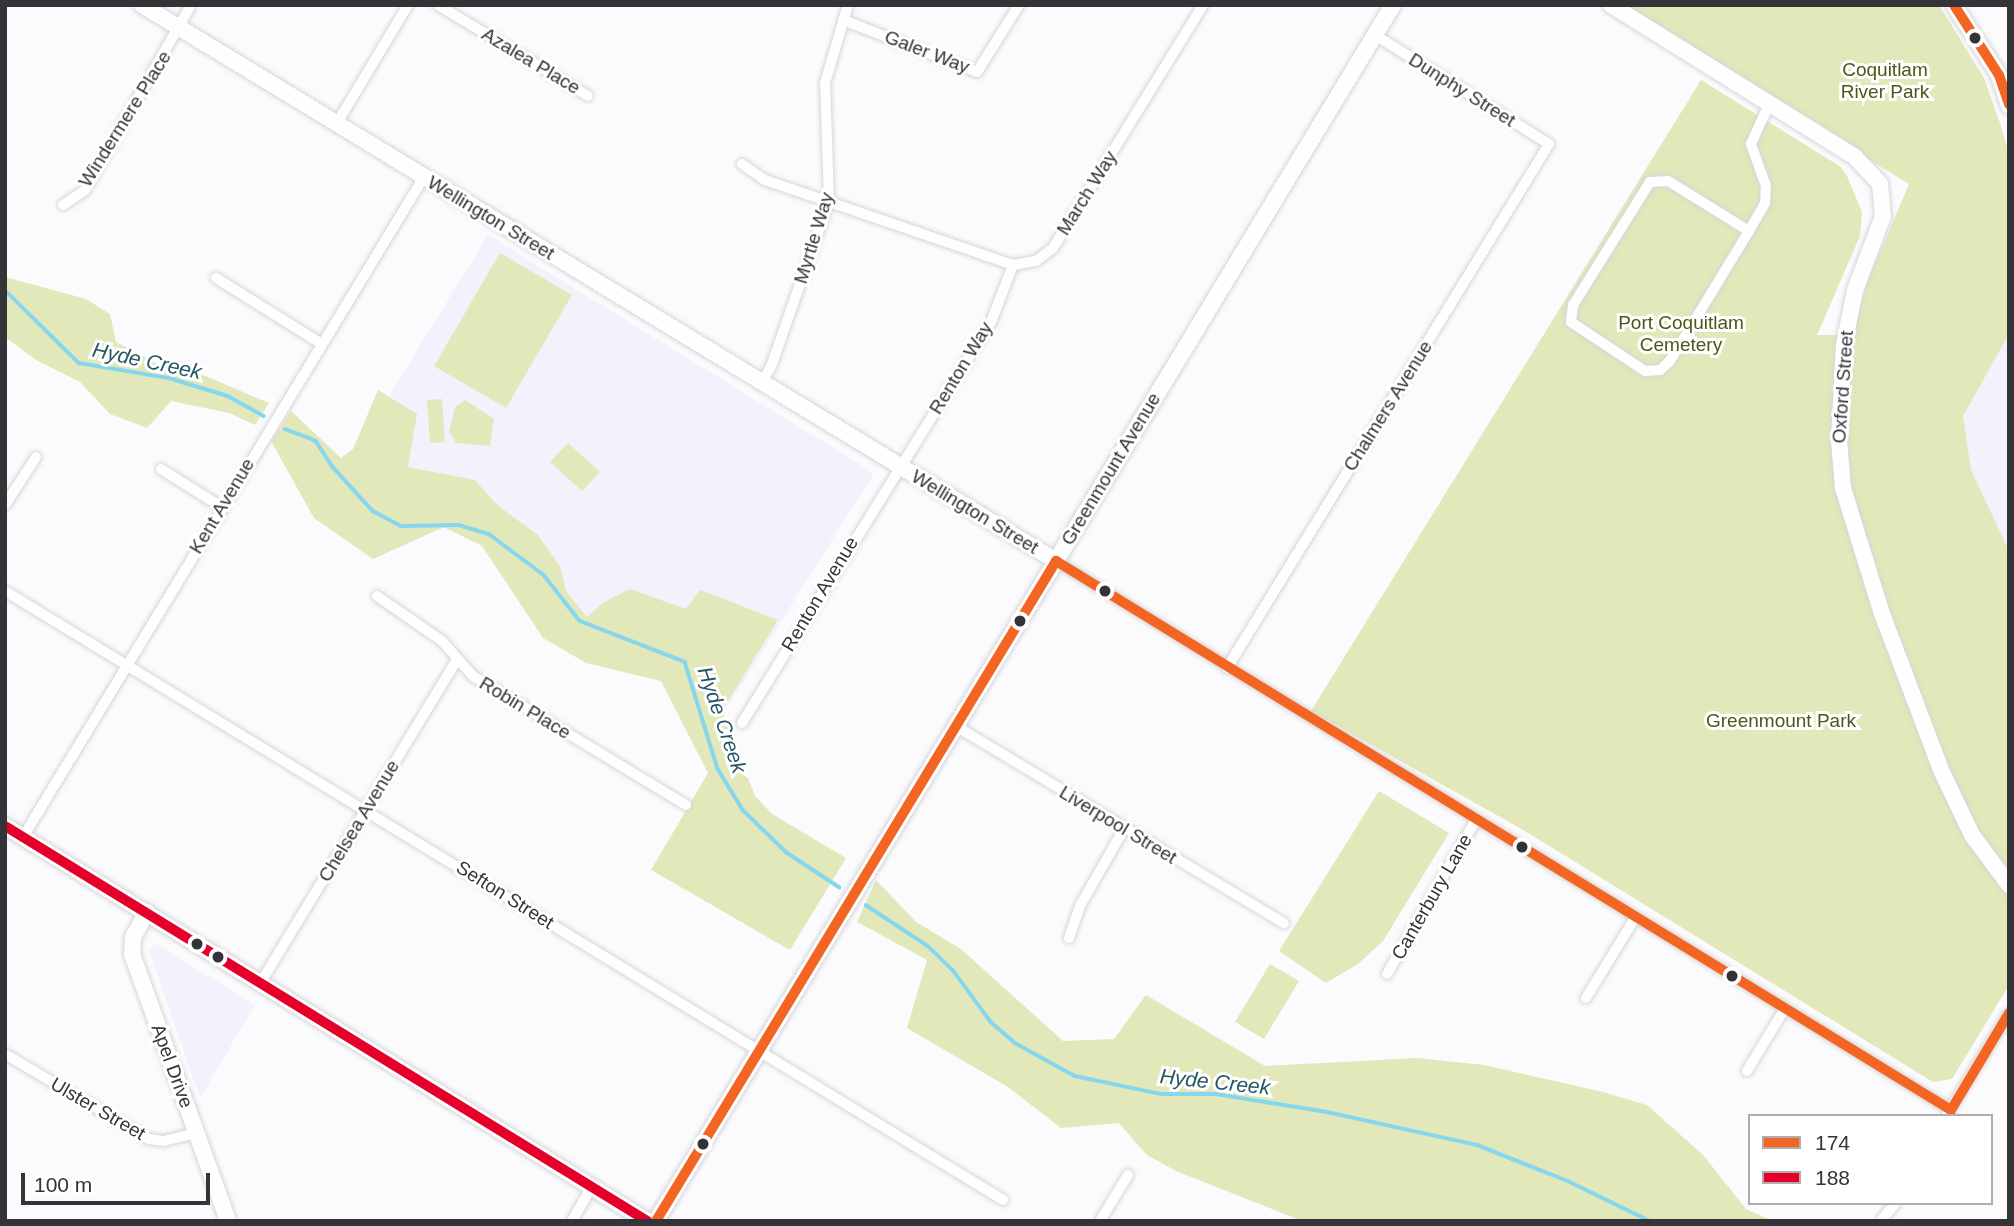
<!DOCTYPE html>
<style>
body{margin:0}
#map{position:relative;width:2014px;height:1226px;overflow:hidden;background:#fbfafd;font-family:Helvetica,sans-serif}
div>[style]{position:absolute}
.built>*{inset:0;background:#f4f1fc}
.green>*{inset:0;background:#e2e8b9}
.stream>*{height:3.5px;margin:-1.75px;padding:0 1.75px;transform-origin:1.75px;border-radius:1.75px;background:#86d6ee}
.roads{filter:drop-shadow(0 0 2px #d6d5d8) drop-shadow(0 0 2px #d6d5d8)}
.street>*{height:10px;margin:-5px;padding:0 5px;transform-origin:5px;border-radius:5px;background:#fefeff}
.secondary>*{height:16px;margin:-8px;padding:0 8px;transform-origin:8px;border-radius:8px;background:#fefeff}
.bus-1>*{height:10px;margin:-5px;padding:0 5px;transform-origin:5px;border-radius:5px;background:#f26522}
.bus-2>*{height:10px;margin:-5px;padding:0 5px;transform-origin:5px;border-radius:5px;background:#e4002b}
.dots>*{width:19px;height:19px;translate:-50% -50%;box-sizing:border-box;border:4px solid #fff;border-radius:50%}
span{translate:-50% -50%;white-space:nowrap;text-align:center;line-height:1.15;-webkit-text-stroke:6px #fff;paint-order:stroke}
.street-label{font-size:19px;color:#343338}
.park-label{font-size:19px;color:#505616}
.water-label{font-size:21px;color:#275766;font-style:italic}
.frame{position:absolute;inset:0;border:7px solid #343338;pointer-events:none}
.legend{position:absolute;left:1748px;top:1114px;width:245px;height:91px;box-sizing:border-box;background:#fff;border:2px solid #aeadaf;margin:0;padding:9px 12px;list-style:none;font-size:21px;color:#343338}
.legend li{display:flex;align-items:center;gap:14px;height:35px}
.legend b{width:35px;border:2px solid #aeadaf}
.scale{position:absolute;left:21px;top:1173px;width:189px;height:32px;box-sizing:border-box;border:4px solid #343338;border-top:0;padding-left:9px;font-size:21px;line-height:24px;white-space:nowrap;color:#343338;-webkit-text-stroke:5px #fff;paint-order:stroke}
</style>
<div id="map">
<div class="built">
<div style="clip-path:polygon(488px 235px,874px 473px,722px 716px,482px 546px,444px 527px,373px 559px,314px 518px)"></div>
<div style="clip-path:polygon(2009px 301px,2009px 591px,1940px 434px)"></div>
<div style="clip-path:polygon(154px 943px,255px 1005px,200px 1098px,149px 951px)"></div>
</div>
<div class="green">
<div style="clip-path:polygon(1617px 5px,1939px 5px,1984px 78px,2000px 123px,2009px 154px,2009px 334px,1963px 416px,1971px 470px,2009px 551px,2009px 985px,1952px 1079px,1933px 1082px,1525px 831px,1311px 711px,1701px 80px,1841px 167px,1847px 176px,1862px 212px,1860px 236px,1817px 335px,1852px 335px,1868px 280px,1909px 184px)"></div>
<div style="clip-path:polygon(500px 253px,572px 295px,506px 408px,434px 366px)"></div>
<div style="clip-path:polygon(5px 277px,86px 299px,110px 314px,116px 342px,175px 373px,203px 375px,269px 403px,255px 425px,229px 413px,171px 401px,147px 428px,110px 414px,80px 382px,36px 360px,5px 337px)"></div>
<div style="clip-path:polygon(378px 390px,417px 414px,408px 467px,475px 480px,497px 505px,538px 535px,560px 566px,566px 591px,587px 617px,604px 602px,630px 589px,686px 609px,700px 590px,778px 620px,722px 711px,755px 796px,772px 814px,846px 858px,790px 950px,651px 870px,708px 773px,661px 681px,586px 663px,543px 638px,482px 546px,444px 527px,373px 559px,314px 518px,271px 441px,291px 411px,341px 458px,353px 449px)"></div>
<div style="clip-path:polygon(442px 399px,445px 442px,430px 443px,427px 400px)"></div>
<div style="clip-path:polygon(465px 400px,494px 419px,490px 446px,456px 443px,449px 432px,455px 407px)"></div>
<div style="clip-path:polygon(568px 443px,600px 472px,582px 491px,550px 462px)"></div>
<div style="clip-path:polygon(1379px 791px,1449px 833px,1383px 941px,1358px 964px,1326px 983px,1279px 951px)"></div>
<div style="clip-path:polygon(876px 880px,916px 922px,961px 949px,1063px 1041px,1114px 1039px,1146px 995px,1265px 1066px,1417px 1058px,1484px 1065px,1603px 1092px,1647px 1105px,1703px 1155px,1746px 1209px,1773px 1221px,1302px 1221px,1176px 1171px,1147px 1155px,1119px 1123px,1061px 1128px,1008px 1087px,907px 1028px,927px 960px,857px 922px)"></div>
<div style="clip-path:polygon(1270px 964px,1299px 981px,1264px 1039px,1235px 1022px)"></div>
</div>
<div class="stream">
<div style="left:5px;top:290px;width:104px;rotate:44.6deg"></div>
<div style="left:79px;top:363px;width:91px;rotate:9.5deg"></div>
<div style="left:169px;top:378px;width:62px;rotate:17deg"></div>
<div style="left:228px;top:396px;width:41px;rotate:29.1deg"></div>
<div style="left:285px;top:429px;width:33px;rotate:21deg"></div>
<div style="left:316px;top:441px;width:30px;rotate:57deg"></div>
<div style="left:332px;top:466px;width:61px;rotate:47.7deg"></div>
<div style="left:373px;top:511px;width:32px;rotate:28deg"></div>
<div style="left:401px;top:526px;width:58px;rotate:-1deg"></div>
<div style="left:459px;top:525px;width:31px;rotate:17deg"></div>
<div style="left:489px;top:534px;width:69px;rotate:36.7deg"></div>
<div style="left:544px;top:575px;width:58px;rotate:52deg"></div>
<div style="left:580px;top:621px;width:113px;rotate:21.3deg"></div>
<div style="left:685px;top:662px;width:112px;rotate:72.9deg"></div>
<div style="left:718px;top:769px;width:48px;rotate:58.6deg"></div>
<div style="left:743px;top:810px;width:60px;rotate:44.3deg"></div>
<div style="left:786px;top:852px;width:64px;rotate:33.4deg"></div>
<div style="left:866px;top:905px;width:74px;rotate:33.5deg"></div>
<div style="left:928px;top:946px;width:35px;rotate:44deg"></div>
<div style="left:953px;top:970px;width:64px;rotate:53.8deg"></div>
<div style="left:991px;top:1022px;width:32px;rotate:41deg"></div>
<div style="left:1015px;top:1043px;width:68px;rotate:28.8deg"></div>
<div style="left:1075px;top:1076px;width:88px;rotate:11.8deg"></div>
<div style="left:1161px;top:1094px;width:55px"></div>
<div style="left:1216px;top:1094px;width:112px;rotate:9.2deg"></div>
<div style="left:1327px;top:1112px;width:154px;rotate:12.4deg"></div>
<div style="left:1477px;top:1145px;width:98px;rotate:21.6deg"></div>
<div style="left:1568px;top:1181px;width:91px;rotate:26deg"></div>
</div>
<div class="roads">
<div class="street">
<div style="left:438px;top:5px;width:175px;rotate:31.2deg"></div>
<div style="left:843px;top:20px;width:144px;rotate:21.2deg"></div>
<div style="left:977px;top:72px;width:79px;rotate:-57.9deg"></div>
<div style="left:337px;top:123px;width:138px;rotate:-59deg"></div>
<div style="left:742px;top:164px;width:28px;rotate:35deg"></div>
<div style="left:765px;top:180px;width:262px;rotate:18.9deg"></div>
<div style="left:1013px;top:265px;width:23px;rotate:-10deg"></div>
<div style="left:1036px;top:261px;width:21px;rotate:-37deg"></div>
<div style="left:1053px;top:248px;width:286px;rotate:-58.3deg"></div>
<div style="left:63px;top:205px;width:27px;rotate:-34deg"></div>
<div style="left:85px;top:190px;width:213px;rotate:-60.2deg"></div>
<div style="left:1749px;top:231px;width:95px;rotate:-148.3deg"></div>
<div style="left:1668px;top:181px;width:18px;rotate:177deg"></div>
<div style="left:1650px;top:182px;width:145px;rotate:122deg"></div>
<div style="left:1573px;top:305px;width:17px;rotate:97deg"></div>
<div style="left:1571px;top:322px;width:89px;rotate:33.5deg"></div>
<div style="left:1645px;top:371px;width:15px;rotate:-4deg"></div>
<div style="left:1660px;top:370px;width:12px;rotate:-42deg"></div>
<div style="left:1669px;top:362px;width:7px;rotate:-56deg"></div>
<div style="left:1673px;top:356px;width:146px;rotate:-58.7deg"></div>
<div style="left:1749px;top:231px;width:32px;rotate:-60deg"></div>
<div style="left:1765px;top:203px;width:17px;rotate:-87deg"></div>
<div style="left:1766px;top:186px;width:45px;rotate:-109.7deg"></div>
<div style="left:1751px;top:144px;width:44px;rotate:-65.8deg"></div>
<div style="left:216px;top:278px;width:123px;rotate:32deg"></div>
<div style="left:762px;top:383px;width:21px;rotate:-62deg"></div>
<div style="left:772px;top:364px;width:173px;rotate:-70.7deg"></div>
<div style="left:829px;top:201px;width:118px;rotate:-91.9deg"></div>
<div style="left:825px;top:83px;width:81px;rotate:-73.6deg"></div>
<div style="left:161px;top:469px;width:70px;rotate:32.1deg"></div>
<div style="left:5px;top:505px;width:57px;rotate:-57.1deg"></div>
<div style="left:1056px;top:561px;width:1050px;rotate:31.53deg"></div>
<div style="left:5px;top:591px;width:1169px;rotate:31.39deg"></div>
<div style="left:377px;top:596px;width:79px;rotate:34.7deg"></div>
<div style="left:442px;top:641px;width:47px;rotate:48.5deg"></div>
<div style="left:473px;top:676px;width:249px;rotate:31.2deg"></div>
<div style="left:1227px;top:668px;width:615px;rotate:-58.43deg"></div>
<div style="left:1549px;top:144px;width:205px;rotate:-147.9deg"></div>
<div style="left:742px;top:723px;width:472px;rotate:-58.2deg"></div>
<div style="left:991px;top:322px;width:61px;rotate:-68.9deg"></div>
<div style="left:954px;top:725px;width:385px;rotate:31deg"></div>
<div style="left:23px;top:837px;width:772px;rotate:-58.72deg"></div>
<div style="left:1069px;top:938px;width:36px;rotate:-71deg"></div>
<div style="left:1081px;top:904px;width:86px;rotate:-60.2deg"></div>
<div style="left:1387px;top:974px;width:178px;rotate:-60deg"></div>
<div style="left:261px;top:982px;width:377px;rotate:-58.7deg"></div>
<div style="left:1586px;top:998px;width:94px;rotate:-58.5deg"></div>
<div style="left:5px;top:1054px;width:167px;rotate:30.6deg"></div>
<div style="left:149px;top:1139px;width:15px;rotate:8deg"></div>
<div style="left:164px;top:1141px;width:33px;rotate:-14deg"></div>
<div style="left:1747px;top:1071px;width:71px;rotate:-58.8deg"></div>
<div style="left:1947px;top:1115px;width:119px;rotate:-58.7deg"></div>
<div style="left:1882px;top:1219px;width:21px;rotate:-49deg"></div>
<div style="left:572px;top:1221px;width:39px;rotate:-60deg"></div>
<div style="left:1100px;top:1221px;width:54px;rotate:-58.7deg"></div>
</div>
<div class="secondary">
<div style="left:142px;top:5px;width:1070px;rotate:31.31deg"></div>
<div style="left:1611px;top:5px;width:287px;rotate:31.9deg"></div>
<div style="left:1855px;top:157px;width:37px;rotate:47deg"></div>
<div style="left:1880px;top:184px;width:32px;rotate:85deg"></div>
<div style="left:1883px;top:216px;width:79px;rotate:110.7deg"></div>
<div style="left:1855px;top:290px;width:56px;rotate:101.3deg"></div>
<div style="left:1844px;top:345px;width:96px;rotate:93deg"></div>
<div style="left:1839px;top:441px;width:47px;rotate:85.1deg"></div>
<div style="left:1843px;top:488px;width:129px;rotate:72.8deg"></div>
<div style="left:1881px;top:611px;width:170px;rotate:69.3deg"></div>
<div style="left:1941px;top:770px;width:72px;rotate:64.5deg"></div>
<div style="left:1972px;top:835px;width:62px;rotate:53.5deg"></div>
<div style="left:1954px;top:5px;width:83px;rotate:57.3deg"></div>
<div style="left:1999px;top:75px;width:32px;rotate:72deg"></div>
<div style="left:5px;top:826px;width:754px;rotate:31.6deg"></div>
<div style="left:147px;top:912px;width:29px;rotate:119deg"></div>
<div style="left:133px;top:937px;width:17px;rotate:93deg"></div>
<div style="left:132px;top:954px;width:284px;rotate:70.2deg"></div>
<div style="left:656px;top:1221px;width:1422px;rotate:-58.78deg"></div>
</div>
</div>
<div class="bus-1">
<div style="left:1954px;top:5px;width:83px;rotate:57.3deg"></div>
<div style="left:1999px;top:75px;width:31px;rotate:71deg"></div>
<div style="left:1056px;top:561px;width:1050px;rotate:31.53deg"></div>
<div style="left:1951px;top:1110px;width:113px;rotate:-59.1deg"></div>
<div style="left:656px;top:1221px;width:772px;rotate:-58.78deg"></div>
</div>
<div class="bus-2">
<div style="left:5px;top:826px;width:754px;rotate:31.6deg"></div>
</div>
<div class="dots">
<div style="left:1975px;top:38px;background:#343338"></div>
<div style="left:1105px;top:591px;background:#343338"></div>
<div style="left:1020px;top:621px;background:#343338"></div>
<div style="left:1522px;top:847px;background:#343338"></div>
<div style="left:197px;top:944px;background:#343338"></div>
<div style="left:218px;top:957px;background:#343338"></div>
<div style="left:1732px;top:976px;background:#343338"></div>
<div style="left:703px;top:1144px;background:#343338"></div>
</div>
<div class="street-label">
<span style="left:927px;top:52px;rotate:21deg">Galer Way</span>
<span style="left:531px;top:61px;rotate:31deg">Azalea Place</span>
<span style="left:1462px;top:90px;rotate:32deg">Dunphy Street</span>
<span style="left:125px;top:119px;rotate:-58deg">Windermere Place</span>
<span style="left:1087px;top:193px;rotate:-58deg">March Way</span>
<span style="left:491px;top:218px;rotate:31deg">Wellington Street</span>
<span style="left:814px;top:238px;rotate:-73deg">Myrtle Way</span>
<span style="left:961px;top:368px;rotate:-59deg">Renton Way</span>
<span style="left:1843px;top:387px;rotate:-86deg">Oxford Street</span>
<span style="left:1388px;top:406px;rotate:-58deg">Chalmers Avenue</span>
<span style="left:1111px;top:469px;rotate:-59deg">Greenmount Avenue</span>
<span style="left:222px;top:506px;rotate:-59deg">Kent Avenue</span>
<span style="left:975px;top:512px;rotate:31deg">Wellington Street</span>
<span style="left:820px;top:594px;rotate:-59deg">Renton Avenue</span>
<span style="left:525px;top:708px;rotate:31deg">Robin Place</span>
<span style="left:359px;top:821px;rotate:-59deg">Chelsea Avenue</span>
<span style="left:1118px;top:825px;rotate:31deg">Liverpool Street</span>
<span style="left:505px;top:895px;rotate:32deg">Sefton Street</span>
<span style="left:1432px;top:897px;rotate:-60deg">Canterbury Lane</span>
<span style="left:172px;top:1066px;rotate:70deg">Apel Drive</span>
<span style="left:98px;top:1109px;rotate:30deg">Ulster Street</span>
</div>
<div class="park-label">
<span style="left:1885px;top:81px">Coquitlam<br>River Park</span>
<span style="left:1681px;top:334px">Port Coquitlam<br>Cemetery</span>
<span style="left:1781px;top:721px">Greenmount Park</span>
</div>
<div class="water-label">
<span style="left:147px;top:361px;rotate:12deg">Hyde Creek</span>
<span style="left:722px;top:720px;rotate:71deg">Hyde Creek</span>
<span style="left:1215px;top:1082px;rotate:6deg">Hyde Creek</span>
</div>
<div class="frame"></div>
<ul class="legend">
<li><b style="height:9px;background:#f26522"></b>174</li>
<li><b style="height:9px;background:#e4002b"></b>188</li>
</ul>
<div class="scale">100 m</div>
</div>
